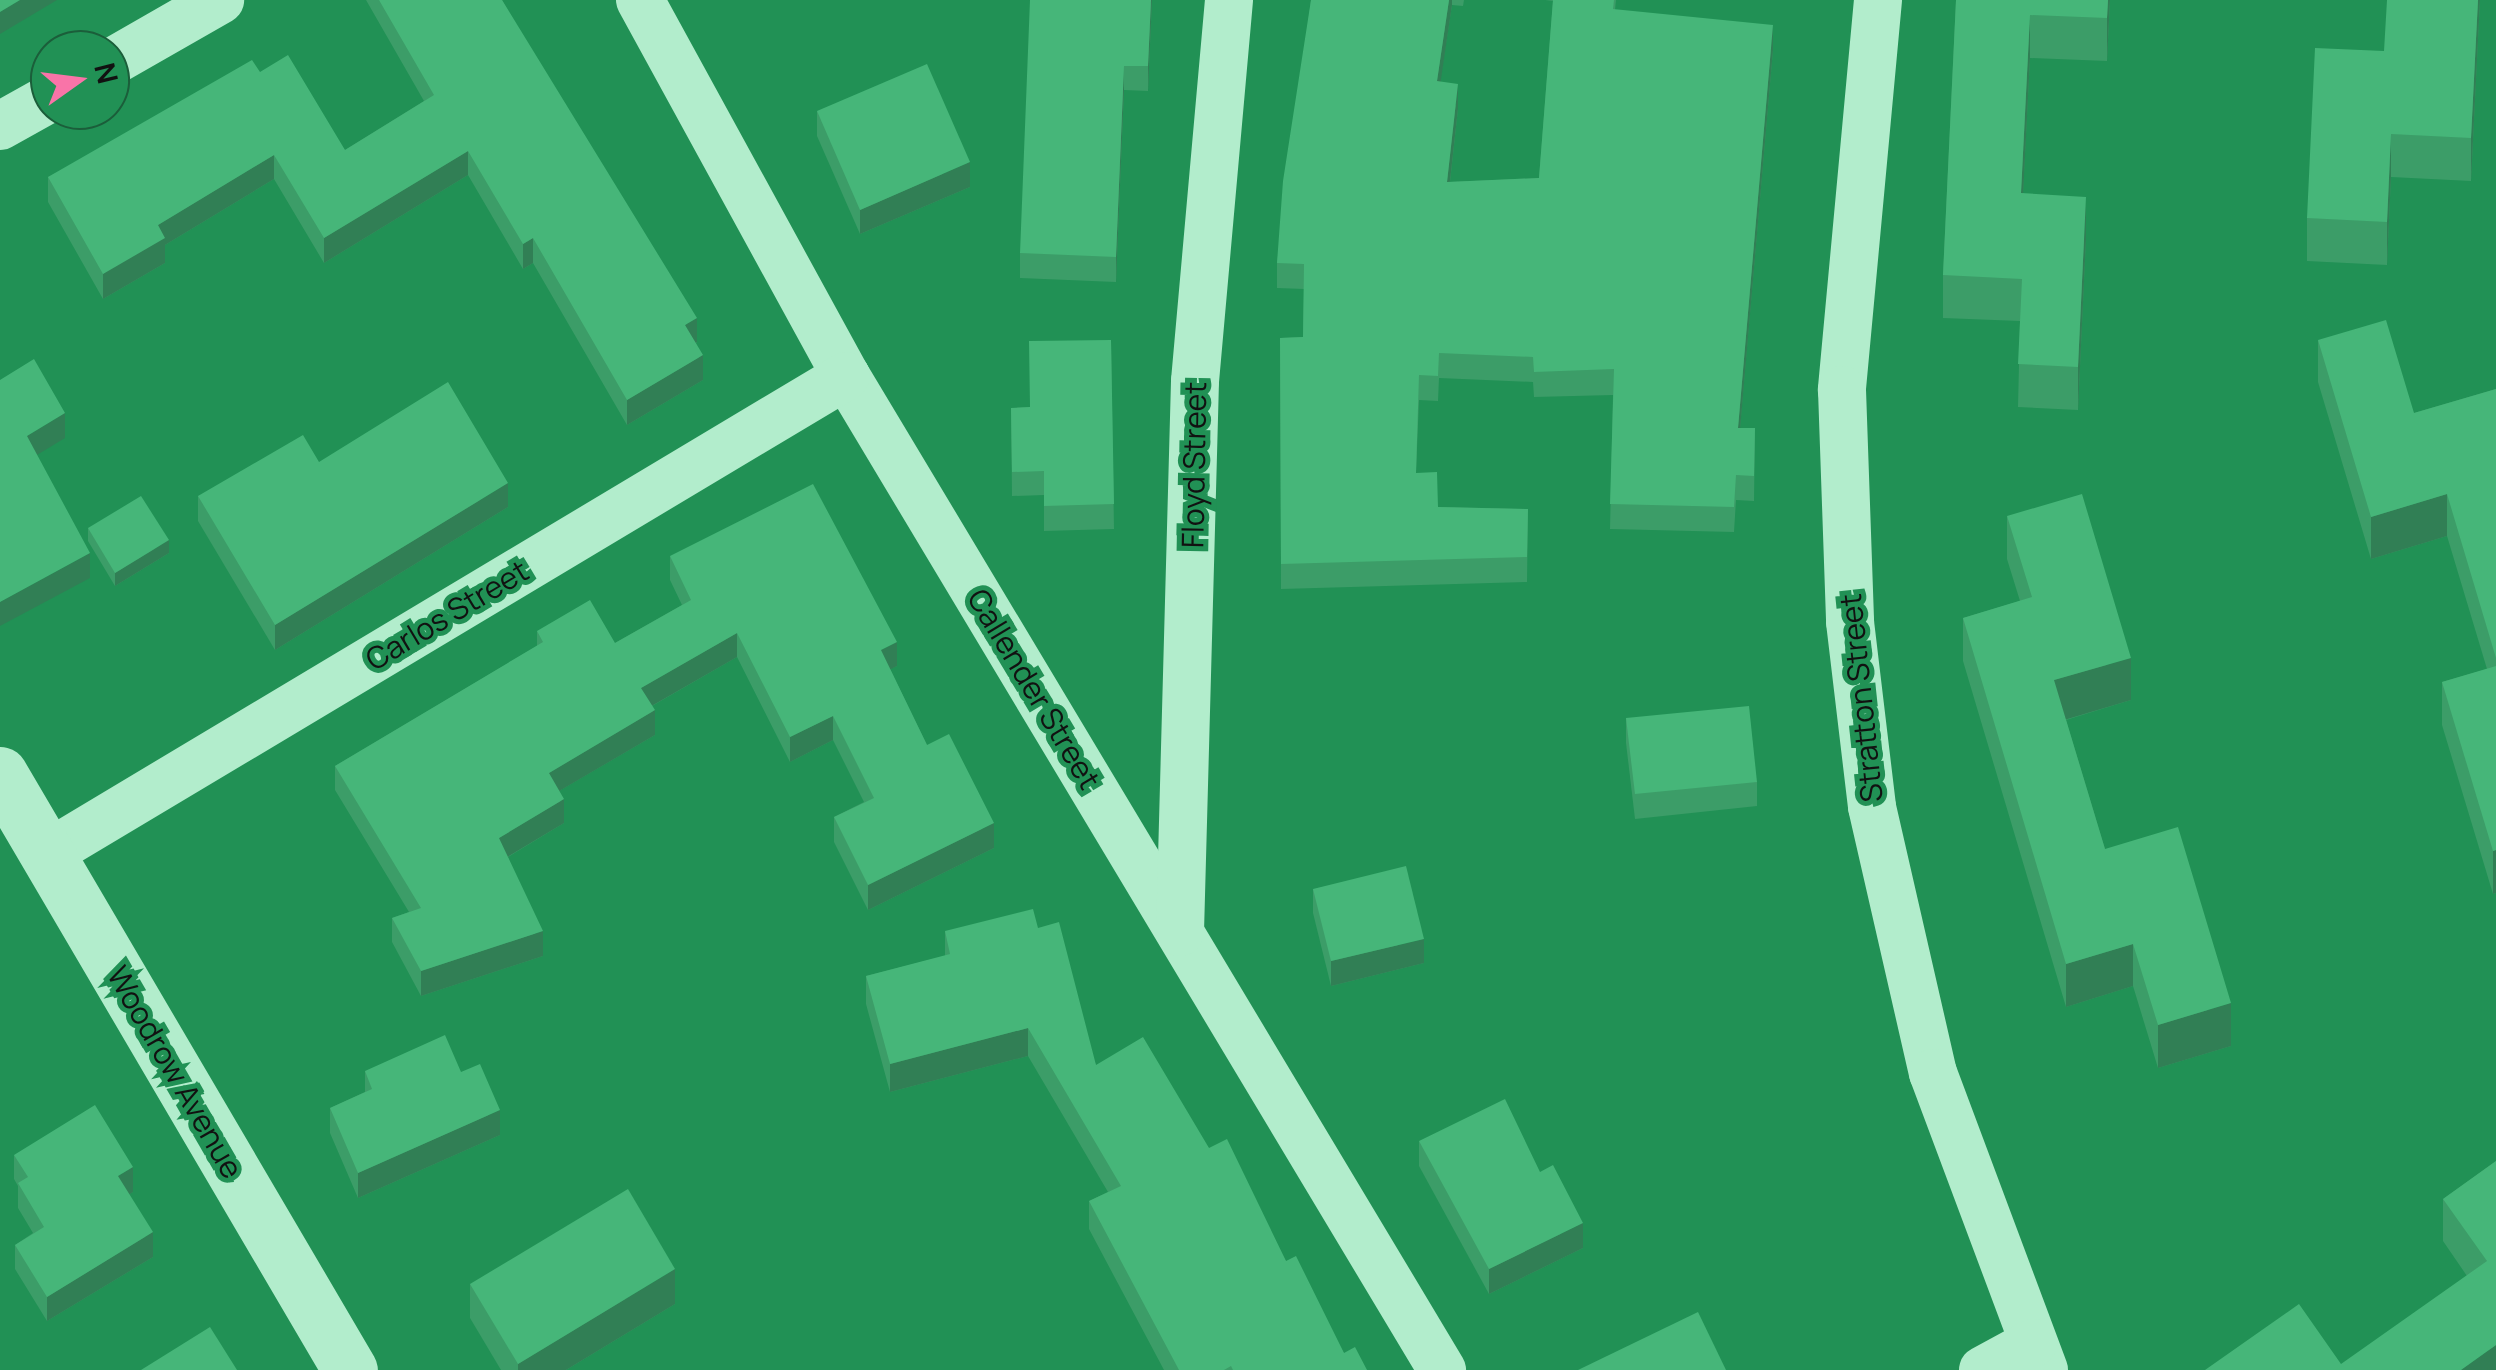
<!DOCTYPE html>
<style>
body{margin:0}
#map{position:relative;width:2496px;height:1370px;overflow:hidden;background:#219155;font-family:Manrope,sans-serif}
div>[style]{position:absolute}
.minor>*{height:48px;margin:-24px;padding:0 24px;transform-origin:24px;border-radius:24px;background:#b2edcc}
.tertiary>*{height:55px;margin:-27.5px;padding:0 27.5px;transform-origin:27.5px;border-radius:27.5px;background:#b2edcc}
.wall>*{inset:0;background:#3c9d68}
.shaded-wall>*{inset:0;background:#317f55}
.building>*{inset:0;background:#46b679}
span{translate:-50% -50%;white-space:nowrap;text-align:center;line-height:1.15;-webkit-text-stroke:10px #219155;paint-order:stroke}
.street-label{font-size:30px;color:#111}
.north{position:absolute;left:30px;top:30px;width:100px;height:100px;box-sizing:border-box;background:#219155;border:2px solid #1b5e3a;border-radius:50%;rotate:76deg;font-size:28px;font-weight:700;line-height:40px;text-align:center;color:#111}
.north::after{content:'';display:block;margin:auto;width:35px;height:45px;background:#f974a8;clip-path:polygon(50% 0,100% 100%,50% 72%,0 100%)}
</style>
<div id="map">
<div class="minor">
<div style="left:640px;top:0;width:429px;rotate:61.3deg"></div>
<div style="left:846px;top:376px;width:1159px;rotate:59.05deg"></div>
<div style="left:1878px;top:0;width:392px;rotate:95.3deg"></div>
<div style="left:1842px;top:390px;width:232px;rotate:88deg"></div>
<div style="left:1850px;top:622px;width:186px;rotate:83.2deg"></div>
<div style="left:1872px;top:807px;width:273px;rotate:77.1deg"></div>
<div style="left:1933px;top:1073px;width:317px;rotate:69.5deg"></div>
<div style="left:110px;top:63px;width:127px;rotate:-29.8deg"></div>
<div style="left:0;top:126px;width:57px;rotate:-29.2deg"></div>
<div style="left:47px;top:854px;width:931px;rotate:-30.89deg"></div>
<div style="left:1180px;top:932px;width:551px;rotate:-88.44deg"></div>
<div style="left:1195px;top:381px;width:383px;rotate:-84.9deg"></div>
<div style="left:1983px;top:1370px;width:57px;rotate:-28.4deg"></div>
</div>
<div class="tertiary">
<div style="left:0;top:774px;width:691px;rotate:59.58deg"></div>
</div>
<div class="wall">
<div style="clip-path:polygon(366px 0,502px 0,697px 342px,696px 343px,703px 380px,627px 425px,533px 263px,523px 269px,468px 175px,324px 263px,274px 179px,165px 245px,165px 263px,103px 299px,48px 202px,48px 177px,260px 72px,345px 150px,424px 101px)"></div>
<div style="clip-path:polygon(1152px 0,1148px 91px,1124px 90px,1116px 282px,1020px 278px,1020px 253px)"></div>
<div style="clip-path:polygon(1311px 0,1464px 0,1463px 6px,1452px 5px,1440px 82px,1458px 109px,1450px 182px,1539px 178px,1553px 1px,1545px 0,1616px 0,1615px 10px,1773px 50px,1740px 428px,1755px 428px,1754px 501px,1736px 500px,1734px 532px,1610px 529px,1613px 395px,1534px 397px,1533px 382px,1439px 378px,1438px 401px,1419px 400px,1416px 473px,1438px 507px,1528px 509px,1527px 582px,1281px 589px,1280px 338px,1303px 337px,1304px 289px,1277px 288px,1277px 263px)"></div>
<div style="clip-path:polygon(1956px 0,2110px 0,2107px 61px,2030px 58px,2023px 193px,2086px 239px,2078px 410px,2018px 407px,2020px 321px,1943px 318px,1943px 275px)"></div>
<div style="clip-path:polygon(2480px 0,2471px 181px,2391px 177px,2387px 265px,2307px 261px,2307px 218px,2384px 51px)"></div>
<div style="clip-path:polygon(817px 111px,970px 187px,860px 234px,817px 136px)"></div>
<div style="clip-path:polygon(1111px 340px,1114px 529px,1044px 531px,1044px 495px,1012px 496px,1011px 408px,1030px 407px)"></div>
<div style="clip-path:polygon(2318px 340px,2414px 413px,2496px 389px,2496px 893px,2493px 894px,2442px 725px,2442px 682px,2487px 669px,2447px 536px,2371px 559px,2318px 382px)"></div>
<div style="clip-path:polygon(319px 462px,508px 507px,275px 650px,198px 521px,198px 496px)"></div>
<div style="clip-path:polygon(2007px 516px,2131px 700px,2066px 720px,2105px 849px,2231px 1046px,2158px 1068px,2133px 986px,2066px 1007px,1963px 661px,1963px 618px,2020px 601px,2007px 559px)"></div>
<div style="clip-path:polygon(88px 528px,169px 553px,115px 586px,88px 541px)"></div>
<div style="clip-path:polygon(670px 556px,897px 666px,890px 669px,927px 745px,994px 848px,868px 910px,834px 842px,834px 817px,864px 802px,833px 740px,790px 762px,737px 657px,652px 706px,655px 735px,559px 791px,564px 823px,508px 857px,543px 956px,421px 996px,392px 942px,392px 918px,409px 912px,335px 790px,335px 766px,537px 646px,537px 631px,615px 643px,682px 605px,670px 580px)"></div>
<div style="clip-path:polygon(1626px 718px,1757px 782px,1757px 806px,1635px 819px,1626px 743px)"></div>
<div style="clip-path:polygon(1313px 889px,1424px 963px,1331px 986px,1313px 913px)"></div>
<div style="clip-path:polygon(1038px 928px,1096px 1065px,1209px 1148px,1286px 1261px,1344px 1353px,1367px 1370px,1164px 1370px,1089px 1229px,1089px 1201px,1108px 1192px,1028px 1056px,890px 1092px,866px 1004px,866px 976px,945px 956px,945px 931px)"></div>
<div style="clip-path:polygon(365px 1071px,461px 1072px,500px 1135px,358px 1198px,330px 1133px,330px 1108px,365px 1092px)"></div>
<div style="clip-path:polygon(1419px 1141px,1583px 1248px,1489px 1294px,1419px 1166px)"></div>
<div style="clip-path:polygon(14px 1155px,133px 1192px,129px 1194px,153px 1257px,47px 1321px,15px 1269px,15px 1245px,33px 1233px,18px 1208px,18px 1186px,14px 1179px)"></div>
<div style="clip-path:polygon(2496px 1161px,2496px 1370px,2467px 1276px,2443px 1241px,2443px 1199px)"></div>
<div style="clip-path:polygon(470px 1284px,675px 1304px,566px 1370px,501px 1370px,470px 1318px)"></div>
</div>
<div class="shaded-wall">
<div style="clip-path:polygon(20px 0,57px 0,0 34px,0 12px)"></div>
<div style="clip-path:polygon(1151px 0,1152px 0,1148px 91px,1148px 66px)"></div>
<div style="clip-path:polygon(1449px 0,1452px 0,1452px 5px,1437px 106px,1437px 81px)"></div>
<div style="clip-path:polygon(2108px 0,2110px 0,2107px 61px,2107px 18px)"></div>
<div style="clip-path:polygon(2478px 0,2480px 0,2471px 181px,2471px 138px)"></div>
<div style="clip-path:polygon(2030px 15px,2030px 58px,2021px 236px,2021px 193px)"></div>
<div style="clip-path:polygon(1773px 25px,1773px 50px,1738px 453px,1738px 428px)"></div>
<div style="clip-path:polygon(1124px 66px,1124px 90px,1116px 282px,1116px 257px)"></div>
<div style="clip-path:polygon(1458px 84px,1458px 109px,1447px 208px,1447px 182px)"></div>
<div style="clip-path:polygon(2391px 134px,2391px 177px,2387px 265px,2387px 222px)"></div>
<div style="clip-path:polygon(468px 151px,468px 175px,324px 263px,324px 238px)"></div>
<div style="clip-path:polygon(274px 155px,274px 179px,165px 245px,165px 263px,103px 299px,103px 274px,158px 225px)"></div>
<div style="clip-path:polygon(970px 162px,970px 187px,860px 234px,860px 210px)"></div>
<div style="clip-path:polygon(2086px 197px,2086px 239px,2078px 410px,2078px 367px)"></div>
<div style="clip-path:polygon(533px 238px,533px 263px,523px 269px,523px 244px)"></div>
<div style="clip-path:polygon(697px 318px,697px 342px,685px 349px,685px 325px)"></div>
<div style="clip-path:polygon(703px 355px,703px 380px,627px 425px,627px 400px)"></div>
<div style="clip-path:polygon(65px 413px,65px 438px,27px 461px,27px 436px)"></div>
<div style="clip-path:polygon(508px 483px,508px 507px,275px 650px,275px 625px)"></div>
<div style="clip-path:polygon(2447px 494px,2447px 536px,2371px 559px,2371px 517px)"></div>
<div style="clip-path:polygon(169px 540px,169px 553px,115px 586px,115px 573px)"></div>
<div style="clip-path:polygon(90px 553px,90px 578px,0 626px,0 602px)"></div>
<div style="clip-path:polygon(737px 633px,737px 657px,641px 712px,641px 688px)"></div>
<div style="clip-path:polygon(897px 642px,897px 666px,881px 674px,881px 650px)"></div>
<div style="clip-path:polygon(2131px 658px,2131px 700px,2054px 723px,2054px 680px)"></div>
<div style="clip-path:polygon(655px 710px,655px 735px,549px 797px,549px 773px)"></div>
<div style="clip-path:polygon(833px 716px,833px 740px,790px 762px,790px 737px)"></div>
<div style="clip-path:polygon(564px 799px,564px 823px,499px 862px,499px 838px)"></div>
<div style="clip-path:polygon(994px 823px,994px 848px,868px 910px,868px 885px)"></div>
<div style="clip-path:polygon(2496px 850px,2496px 893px,2493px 894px,2493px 851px)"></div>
<div style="clip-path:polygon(543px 931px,543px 956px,421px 996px,421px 971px)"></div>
<div style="clip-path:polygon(1424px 939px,1424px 963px,1331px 986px,1331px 961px)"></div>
<div style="clip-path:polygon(2133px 944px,2133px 986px,2066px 1007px,2066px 964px)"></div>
<div style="clip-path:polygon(2231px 1003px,2231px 1046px,2158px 1068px,2158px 1025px)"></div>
<div style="clip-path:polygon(1028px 1028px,1028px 1056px,890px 1092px,890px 1064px)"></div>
<div style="clip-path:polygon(500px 1110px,500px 1135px,358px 1198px,358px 1173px)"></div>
<div style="clip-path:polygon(133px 1167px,133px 1192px,118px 1201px,118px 1176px)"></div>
<div style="clip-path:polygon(1583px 1223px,1583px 1248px,1489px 1294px,1489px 1269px)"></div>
<div style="clip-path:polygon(153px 1232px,153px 1257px,47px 1321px,47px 1297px)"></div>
<div style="clip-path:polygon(675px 1269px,675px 1304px,566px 1370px,518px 1370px,518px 1364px)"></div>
<div style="clip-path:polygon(2496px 1345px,2496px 1370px,2461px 1370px)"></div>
</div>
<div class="building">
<div style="clip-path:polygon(0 0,20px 0,0 12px)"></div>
<div style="clip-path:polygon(379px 0,502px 0,697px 318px,685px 325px,703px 355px,627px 400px,533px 238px,523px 244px,468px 151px,324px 238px,274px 155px,158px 225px,165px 238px,103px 274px,48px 177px,252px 60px,260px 72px,288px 55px,345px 150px,434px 95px)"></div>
<div style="clip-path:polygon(1030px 0,1151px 0,1148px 66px,1124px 66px,1116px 257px,1020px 253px)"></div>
<div style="clip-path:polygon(1311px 0,1449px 0,1437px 81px,1458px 84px,1447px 182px,1539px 178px,1553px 0,1614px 0,1613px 9px,1773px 25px,1738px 428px,1755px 428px,1754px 476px,1736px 475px,1734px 507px,1610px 504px,1614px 369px,1534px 372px,1533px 357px,1439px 353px,1438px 376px,1419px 375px,1416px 473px,1437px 472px,1438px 507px,1528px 509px,1527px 557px,1281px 564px,1280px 338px,1303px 337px,1304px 264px,1277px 263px,1283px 181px)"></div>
<div style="clip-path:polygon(1956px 0,2108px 0,2107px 18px,2030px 15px,2021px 193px,2086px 197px,2078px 367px,2018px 364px,2022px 279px,1943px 275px)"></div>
<div style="clip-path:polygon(2387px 0,2478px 0,2471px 138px,2391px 134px,2387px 222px,2307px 218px,2315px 48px,2384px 51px)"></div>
<div style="clip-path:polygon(927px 64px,970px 162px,860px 210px,817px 111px)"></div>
<div style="clip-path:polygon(2386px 320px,2414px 413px,2496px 389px,2496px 658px,2447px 494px,2371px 517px,2318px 340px)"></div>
<div style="clip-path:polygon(1111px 340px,1114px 504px,1044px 506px,1044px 471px,1012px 472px,1011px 408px,1030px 407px,1029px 341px)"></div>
<div style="clip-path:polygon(34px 359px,65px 413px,27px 436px,90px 553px,0 602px,0 380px)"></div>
<div style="clip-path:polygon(448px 382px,508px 483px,275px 625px,198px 496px,303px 435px,319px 462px)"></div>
<div style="clip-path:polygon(813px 484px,897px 642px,881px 650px,927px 745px,949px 734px,994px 823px,868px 885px,834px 817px,874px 798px,833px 716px,790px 737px,737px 633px,641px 688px,655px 710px,549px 773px,564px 799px,499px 838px,543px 931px,421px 971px,392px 918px,421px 908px,335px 766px,543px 642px,537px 631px,590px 600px,615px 643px,691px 600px,670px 556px)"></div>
<div style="clip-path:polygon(2082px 494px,2131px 658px,2054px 680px,2105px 849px,2178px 827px,2231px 1003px,2158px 1025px,2133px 944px,2066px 964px,1963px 618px,2032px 597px,2007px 516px)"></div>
<div style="clip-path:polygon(141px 496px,169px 540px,115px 573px,88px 528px)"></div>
<div style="clip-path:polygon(2496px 666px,2496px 850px,2493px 851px,2442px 682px)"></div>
<div style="clip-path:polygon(1749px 706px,1757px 782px,1635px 794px,1626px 718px)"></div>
<div style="clip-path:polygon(1406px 866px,1424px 939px,1331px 961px,1313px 889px)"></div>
<div style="clip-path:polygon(1033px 909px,1038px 928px,1059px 922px,1096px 1065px,1143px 1037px,1209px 1148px,1227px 1139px,1286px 1261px,1296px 1256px,1344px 1353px,1355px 1347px,1367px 1370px,1233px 1370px,1231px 1366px,1224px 1370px,1179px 1370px,1089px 1201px,1121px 1186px,1028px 1028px,890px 1064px,866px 976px,950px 954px,945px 931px)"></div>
<div style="clip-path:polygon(445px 1035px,461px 1072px,480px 1064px,500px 1110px,358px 1173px,330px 1108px,372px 1089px,365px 1071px)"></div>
<div style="clip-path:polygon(1505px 1099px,1540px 1172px,1553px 1165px,1583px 1223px,1489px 1269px,1419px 1141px)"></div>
<div style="clip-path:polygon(95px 1105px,133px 1167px,118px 1176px,153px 1232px,47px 1297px,15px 1245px,44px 1227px,18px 1183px,28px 1177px,14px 1155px)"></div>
<div style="clip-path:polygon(2496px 1161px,2496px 1345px,2461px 1370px,2205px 1370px,2299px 1304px,2341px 1364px,2487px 1261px,2443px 1199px)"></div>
<div style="clip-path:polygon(628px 1189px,675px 1269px,518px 1364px,470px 1284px)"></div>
<div style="clip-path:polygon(1698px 1312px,1726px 1370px,1578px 1370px)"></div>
<div style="clip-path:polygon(210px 1327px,237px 1370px,141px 1370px)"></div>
</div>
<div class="street-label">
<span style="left:1194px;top:465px;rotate:-89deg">Floyd Street</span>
<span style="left:447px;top:615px;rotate:-31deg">Carlos Street</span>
<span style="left:1034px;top:689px;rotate:59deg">Callender Street</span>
<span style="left:1861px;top:698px;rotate:-96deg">Stratton Street</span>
<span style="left:175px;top:1072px;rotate:60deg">Woodrow Avenue</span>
</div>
<div class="north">N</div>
</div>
